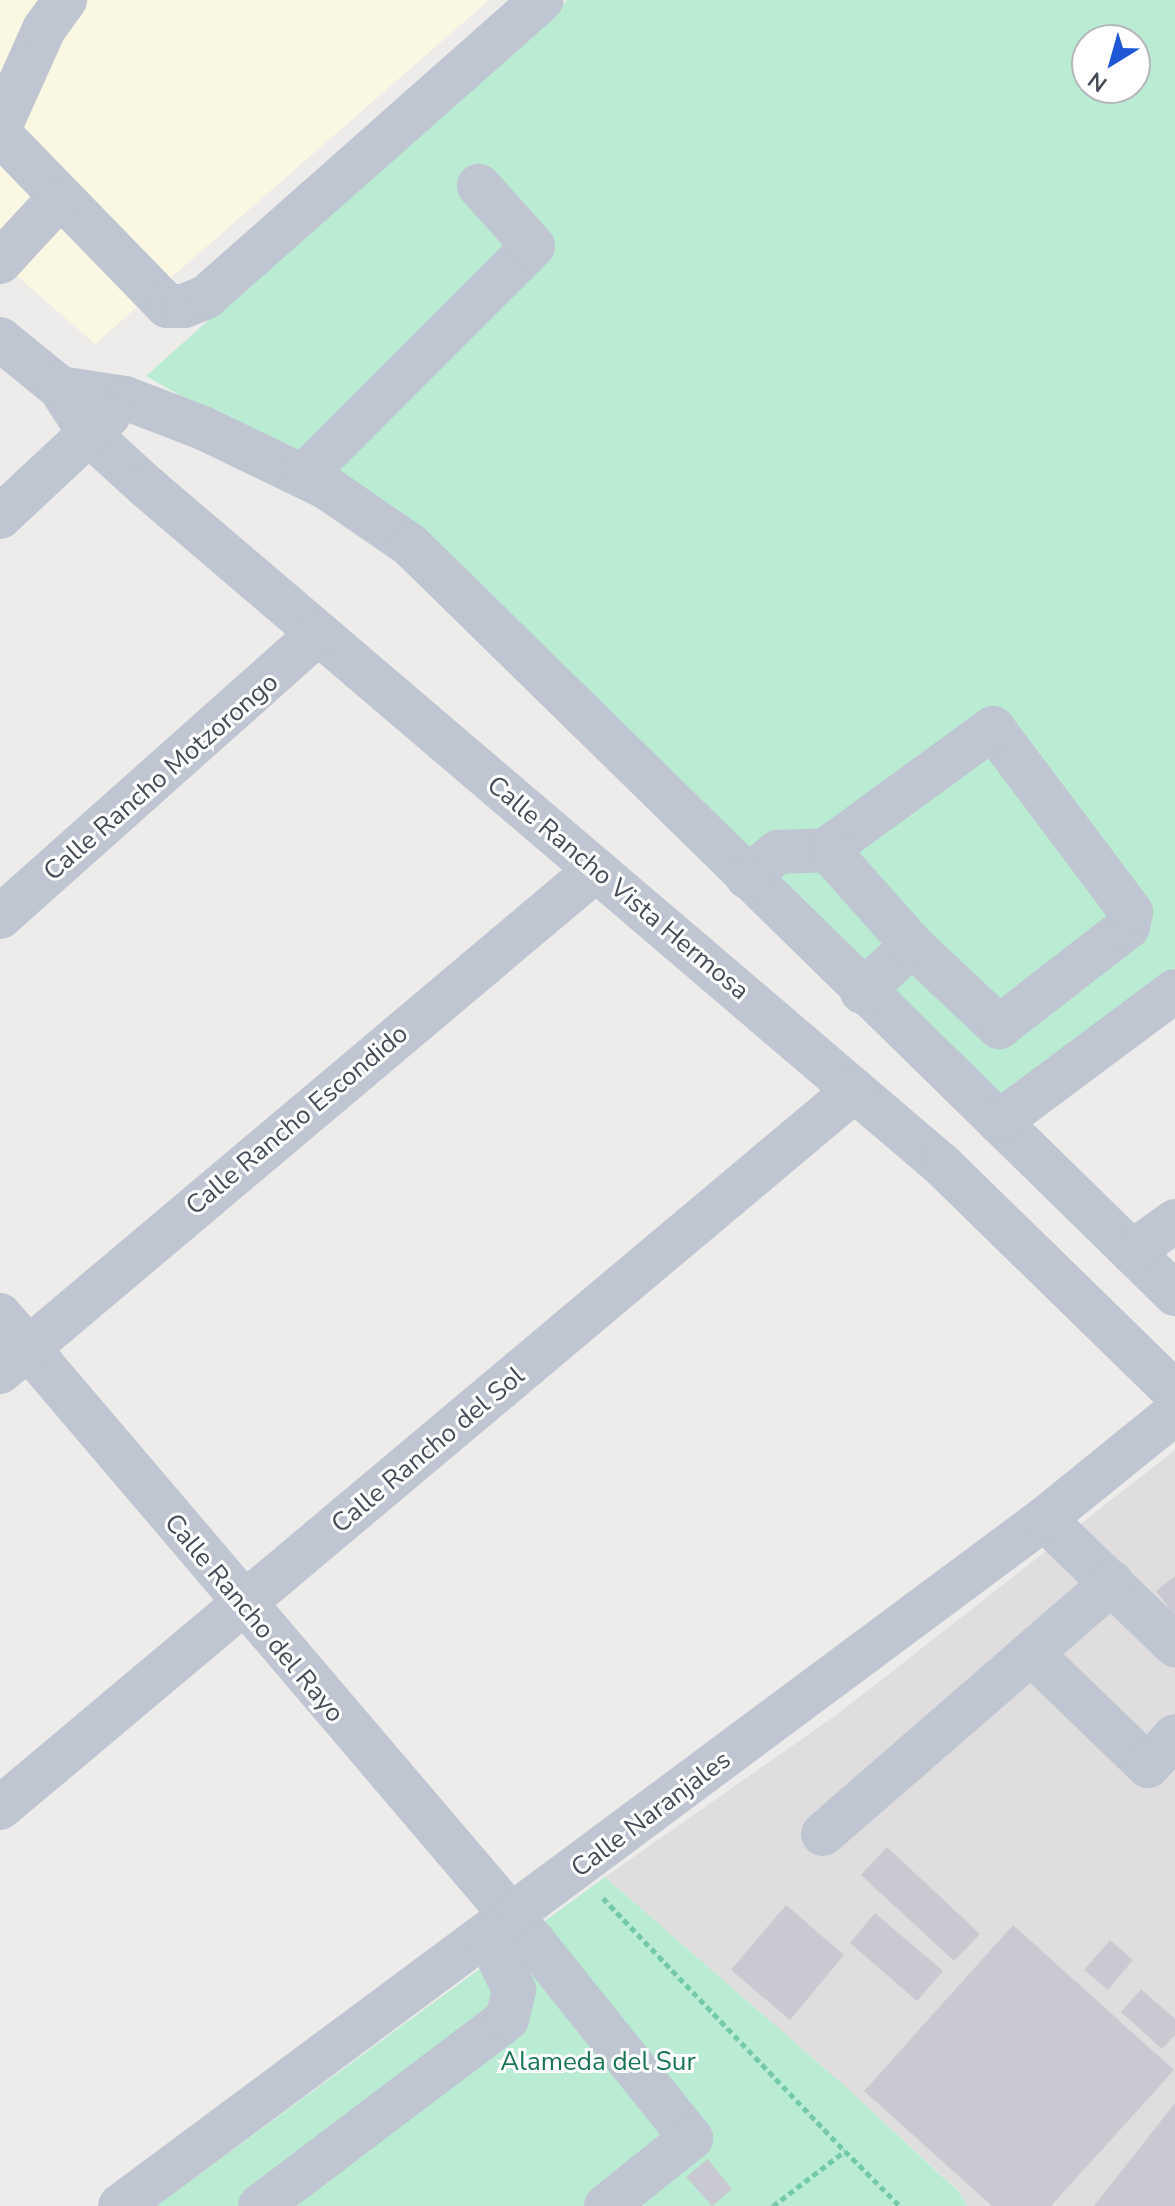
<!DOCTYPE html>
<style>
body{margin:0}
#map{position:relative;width:1175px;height:2206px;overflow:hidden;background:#eeeceb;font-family:"Nunito Sans",sans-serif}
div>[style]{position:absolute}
.commercial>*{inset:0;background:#faf7e3}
.education>*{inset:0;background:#dfdddd}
.green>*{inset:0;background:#b9ecd3}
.building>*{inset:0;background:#c9cad1}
.path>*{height:5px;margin-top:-2.5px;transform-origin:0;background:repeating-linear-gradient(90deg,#73c9a9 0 6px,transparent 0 10px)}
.minor>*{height:44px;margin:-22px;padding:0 22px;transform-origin:22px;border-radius:22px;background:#bfc6d1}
span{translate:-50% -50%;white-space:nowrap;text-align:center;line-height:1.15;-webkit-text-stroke:6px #fff;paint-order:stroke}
.street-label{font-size:26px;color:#454c58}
.park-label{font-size:26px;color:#197653}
.north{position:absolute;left:1071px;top:24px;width:80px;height:80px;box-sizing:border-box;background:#fff;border:2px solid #b5b7bc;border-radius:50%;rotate:217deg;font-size:22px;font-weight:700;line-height:32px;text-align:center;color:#454c58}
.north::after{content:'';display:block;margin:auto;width:28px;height:36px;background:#1e58d6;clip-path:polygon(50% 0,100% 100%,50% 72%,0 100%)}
</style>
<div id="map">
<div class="commercial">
<div style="clip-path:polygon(0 0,489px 0,95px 344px,0 261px)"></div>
</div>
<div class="education">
<div style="clip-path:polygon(1175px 1450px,1175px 2206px,967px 2206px,959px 2191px,846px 2087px,605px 1877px,839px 1713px)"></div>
</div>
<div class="green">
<div style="clip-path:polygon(evenodd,567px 0,1175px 0,1175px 968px,992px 1102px,401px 522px,146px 376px,567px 0,1087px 40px,1135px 40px,1135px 88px,1087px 88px,1087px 40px)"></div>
<div style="clip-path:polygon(605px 1877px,846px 2087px,959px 2192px,967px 2206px,156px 2206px)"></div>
</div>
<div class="building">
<div style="clip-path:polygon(1175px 1576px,1175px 1616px,1156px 1591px)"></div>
<div style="clip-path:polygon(887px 1847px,980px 1934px,954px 1961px,861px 1875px)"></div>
<div style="clip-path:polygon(786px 1905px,844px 1955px,790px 2020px,731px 1970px)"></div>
<div style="clip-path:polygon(875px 1913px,943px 1971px,917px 2001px,850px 1943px)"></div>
<div style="clip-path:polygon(1013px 1925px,1174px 2070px,1051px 2206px,992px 2206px,864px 2091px)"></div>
<div style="clip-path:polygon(1110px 1940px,1133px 1960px,1108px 1990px,1084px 1970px)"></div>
<div style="clip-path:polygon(1141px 1989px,1175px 2019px,1175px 2035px,1162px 2049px,1121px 2012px)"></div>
<div style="clip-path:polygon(1175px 2103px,1175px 2206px,1094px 2206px)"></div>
<div style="clip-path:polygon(708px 2159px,732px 2189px,712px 2206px,686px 2177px)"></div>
</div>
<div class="path">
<div style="left:603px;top:1898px;width:350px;rotate:46.3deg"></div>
<div style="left:773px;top:2206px;width:91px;rotate:-37.4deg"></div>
<div style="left:845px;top:2151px;width:78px;rotate:45deg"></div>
</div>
<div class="minor">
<div style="left:0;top:127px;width:107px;rotate:-65.8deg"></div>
<div style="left:44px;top:29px;width:36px;rotate:-54deg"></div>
<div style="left:0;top:134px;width:240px;rotate:45.8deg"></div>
<div style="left:167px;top:306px;width:17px"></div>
<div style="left:184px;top:306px;width:24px;rotate:-22deg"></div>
<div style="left:206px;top:297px;width:448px;rotate:-41.5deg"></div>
<div style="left:0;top:262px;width:87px;rotate:-47.3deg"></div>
<div style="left:0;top:339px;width:77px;rotate:39.2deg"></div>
<div style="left:60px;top:388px;width:57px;rotate:57.1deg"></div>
<div style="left:91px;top:436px;width:76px;rotate:42.3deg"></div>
<div style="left:147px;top:487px;width:1045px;rotate:40.46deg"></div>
<div style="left:942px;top:1165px;width:325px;rotate:44.3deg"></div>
<div style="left:60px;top:388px;width:66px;rotate:8.7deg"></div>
<div style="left:125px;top:398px;width:84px;rotate:21deg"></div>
<div style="left:203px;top:428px;width:138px;rotate:25.8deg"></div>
<div style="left:327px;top:488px;width:101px;rotate:34.5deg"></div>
<div style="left:410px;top:545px;width:1071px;rotate:44.39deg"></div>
<div style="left:303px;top:476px;width:325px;rotate:-45deg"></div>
<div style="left:533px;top:246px;width:81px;rotate:-132deg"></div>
<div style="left:0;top:517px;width:149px;rotate:-43.1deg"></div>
<div style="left:747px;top:877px;width:40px;rotate:-39deg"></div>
<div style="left:778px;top:852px;width:54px;rotate:-2.1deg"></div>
<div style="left:0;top:917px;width:426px;rotate:-41.7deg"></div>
<div style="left:862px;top:992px;width:69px;rotate:-43.2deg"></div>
<div style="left:912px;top:945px;width:120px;rotate:43.3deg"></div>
<div style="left:999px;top:1027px;width:163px;rotate:-37.8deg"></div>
<div style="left:1128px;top:927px;width:15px;rotate:-79deg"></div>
<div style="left:1131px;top:912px;width:230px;rotate:-126.9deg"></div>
<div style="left:993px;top:728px;width:197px;rotate:143.9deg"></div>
<div style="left:834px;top:844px;width:13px;rotate:90deg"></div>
<div style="left:834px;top:857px;width:118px;rotate:48.4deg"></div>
<div style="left:999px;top:1122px;width:219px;rotate:-36.7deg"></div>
<div style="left:1132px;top:1252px;width:53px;rotate:-35.8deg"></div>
<div style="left:0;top:1315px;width:822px;rotate:49.59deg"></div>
<div style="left:533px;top:1941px;width:253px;rotate:51.3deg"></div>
<div style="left:691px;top:2138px;width:109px;rotate:141.3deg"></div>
<div style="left:0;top:1372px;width:779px;rotate:-40.11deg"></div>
<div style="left:1044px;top:1519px;width:182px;rotate:43.9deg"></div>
<div style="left:1032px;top:1654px;width:161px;rotate:44deg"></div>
<div style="left:1148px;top:1766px;width:40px;rotate:-48deg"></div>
<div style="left:0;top:1808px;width:1116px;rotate:-40.02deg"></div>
<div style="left:823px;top:1834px;width:383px;rotate:-41deg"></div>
<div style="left:120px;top:2206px;width:1151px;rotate:-36.63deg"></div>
<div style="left:1044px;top:1519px;width:169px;rotate:-39deg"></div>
<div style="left:260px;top:2206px;width:310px;rotate:-37.1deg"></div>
<div style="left:507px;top:2019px;width:30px;rotate:-76deg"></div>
<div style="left:514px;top:1990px;width:60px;rotate:-115.7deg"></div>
</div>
<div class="street-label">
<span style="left:161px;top:777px;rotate:-41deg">Calle Rancho Motzorongo</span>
<span style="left:618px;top:888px;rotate:40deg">Calle Rancho Vista Hermosa</span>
<span style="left:297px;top:1120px;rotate:-40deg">Calle Rancho Escondido</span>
<span style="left:428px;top:1450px;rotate:-40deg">Calle Rancho del Sol</span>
<span style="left:254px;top:1618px;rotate:50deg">Calle Rancho del Rayo</span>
<span style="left:651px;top:1814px;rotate:-37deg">Calle Naranjales</span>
</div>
<div class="park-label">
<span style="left:598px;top:2062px">Alameda del Sur</span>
</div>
<div class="north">N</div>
</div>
